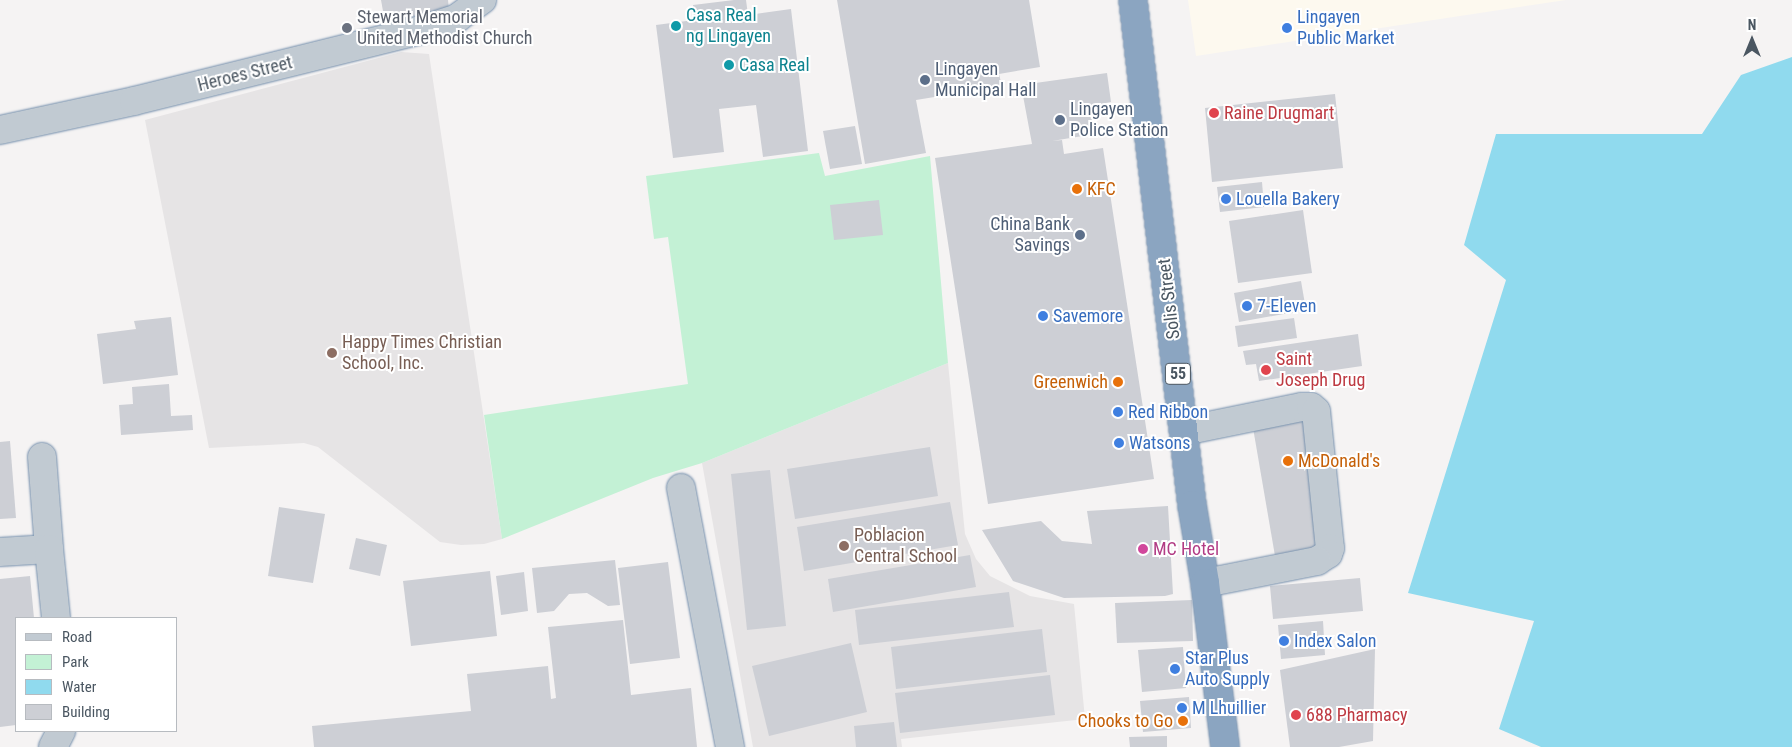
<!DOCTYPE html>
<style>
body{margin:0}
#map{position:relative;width:1792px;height:747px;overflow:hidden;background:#f5f3f3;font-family:"Roboto Condensed",sans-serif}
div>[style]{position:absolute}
.commercial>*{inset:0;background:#fdf9ef}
.education>*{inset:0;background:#e6e4e5}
.green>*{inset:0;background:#c3f1d5}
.water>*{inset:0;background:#90daee}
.building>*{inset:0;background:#cdcfd5}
.roads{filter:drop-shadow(0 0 1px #7690ad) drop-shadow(0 0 1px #7690ad)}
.minor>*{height:28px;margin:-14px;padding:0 14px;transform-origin:14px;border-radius:14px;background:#c1cad2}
.highway>*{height:28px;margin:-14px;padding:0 14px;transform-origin:14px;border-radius:14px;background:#8ba5c1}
.dots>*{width:14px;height:14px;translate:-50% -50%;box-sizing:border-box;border:2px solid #fff;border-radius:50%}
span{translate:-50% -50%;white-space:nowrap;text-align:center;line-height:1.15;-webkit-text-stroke:4px #fff;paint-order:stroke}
.shield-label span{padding:1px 4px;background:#fff;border:1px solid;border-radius:4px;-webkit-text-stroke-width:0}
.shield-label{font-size:16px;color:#4a5661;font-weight:700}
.culture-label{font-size:18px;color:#0d838f}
.left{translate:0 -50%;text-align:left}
.worship-label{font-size:18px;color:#5b616d}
.shop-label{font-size:18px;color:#366cbe}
.service-label{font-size:18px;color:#4e5e75}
.right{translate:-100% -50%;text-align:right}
.street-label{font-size:18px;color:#4a5661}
.health-label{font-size:18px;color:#be3a42}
.food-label{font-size:18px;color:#c56008}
.education-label{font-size:18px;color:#785e54}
.hotel-label{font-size:18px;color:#b23c85}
.legend{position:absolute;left:15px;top:617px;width:162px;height:115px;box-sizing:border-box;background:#fff;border:1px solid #b7bbc0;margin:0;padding:6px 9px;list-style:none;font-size:15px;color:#4a5661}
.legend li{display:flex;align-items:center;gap:10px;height:25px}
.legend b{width:25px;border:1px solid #b7bbc0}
.north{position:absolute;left:1727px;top:15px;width:50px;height:50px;-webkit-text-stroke:4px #fff;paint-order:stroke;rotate:0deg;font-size:14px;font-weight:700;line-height:20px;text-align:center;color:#4a5661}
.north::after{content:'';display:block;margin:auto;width:18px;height:22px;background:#4a5661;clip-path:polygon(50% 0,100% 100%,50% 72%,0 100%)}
</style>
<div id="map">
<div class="commercial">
<div style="clip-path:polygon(1188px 0,1566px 0,1196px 56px)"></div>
</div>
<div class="education">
<div style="clip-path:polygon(401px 52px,429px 54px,502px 539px,484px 544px,461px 545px,440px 542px,318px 447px,304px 443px,209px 448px,145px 120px)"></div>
<div style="clip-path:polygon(948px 363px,965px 534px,976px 559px,990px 576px,1030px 596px,1074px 604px,1085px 719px,901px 739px,902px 747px,753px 747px,702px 463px)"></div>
</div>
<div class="green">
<div style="clip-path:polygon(819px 153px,825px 176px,930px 156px,948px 363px,702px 463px,653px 478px,502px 539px,484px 415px,688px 384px,668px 237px,654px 239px,646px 176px)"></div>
</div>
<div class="water">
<div style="clip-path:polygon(1792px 57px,1792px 747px,1541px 747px,1499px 729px,1534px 621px,1408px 593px,1506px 280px,1464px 245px,1496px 134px,1702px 134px,1741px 75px)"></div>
</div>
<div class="building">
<div style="clip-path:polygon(381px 0,448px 0,449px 10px,385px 22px)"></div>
<div style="clip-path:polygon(734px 0,746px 0,748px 15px,791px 9px,808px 151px,763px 157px,756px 105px,719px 109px,724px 152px,673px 158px,656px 25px,694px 20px,693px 5px)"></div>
<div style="clip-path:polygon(837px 0,1029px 0,1040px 67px,999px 74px,1002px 86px,916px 100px,926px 153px,865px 164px)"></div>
<div style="clip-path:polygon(1107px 73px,1111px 102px,1090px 106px,1095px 134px,1052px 141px,1062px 140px,1064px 154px,1103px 148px,1154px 479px,988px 504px,935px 158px,1032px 144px,1021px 85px)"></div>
<div style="clip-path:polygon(1335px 94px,1343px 168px,1212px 182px,1205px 108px)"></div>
<div style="clip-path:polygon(855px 126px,862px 164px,830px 169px,823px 131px)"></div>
<div style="clip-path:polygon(1262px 182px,1264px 207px,1220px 212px,1217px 187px)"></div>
<div style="clip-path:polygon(879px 200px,883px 235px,834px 240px,830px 205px)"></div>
<div style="clip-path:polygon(1303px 210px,1312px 273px,1238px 283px,1229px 221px)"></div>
<div style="clip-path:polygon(1301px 281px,1306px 310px,1239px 322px,1234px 293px)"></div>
<div style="clip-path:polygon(171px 317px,178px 375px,103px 384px,97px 334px,136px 329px,134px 321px)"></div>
<div style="clip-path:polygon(1294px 318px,1297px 338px,1238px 347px,1235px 326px)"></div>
<div style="clip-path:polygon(1358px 334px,1362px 366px,1259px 381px,1256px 364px,1246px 365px,1243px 351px)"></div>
<div style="clip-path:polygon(169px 384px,171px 416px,192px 415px,193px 430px,121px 435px,119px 405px,133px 404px,132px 387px)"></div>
<div style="clip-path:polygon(1304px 413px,1326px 548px,1275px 556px,1252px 422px)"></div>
<div style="clip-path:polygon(10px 441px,16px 518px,0 519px,0 442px)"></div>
<div style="clip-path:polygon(930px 447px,938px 496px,795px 519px,787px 469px)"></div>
<div style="clip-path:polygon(770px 470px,786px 626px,747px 630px,731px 474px)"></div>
<div style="clip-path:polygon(950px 502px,958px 545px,804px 571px,797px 527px)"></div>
<div style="clip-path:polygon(1168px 506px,1173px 594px,1165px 596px,1064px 598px,1013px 581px,982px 530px,1041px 521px,1062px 541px,1092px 544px,1087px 511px)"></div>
<div style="clip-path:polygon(279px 507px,325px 514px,313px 583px,268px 576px)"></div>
<div style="clip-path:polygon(356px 538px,387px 545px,380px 576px,349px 569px)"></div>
<div style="clip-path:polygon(970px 555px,976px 587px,833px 612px,828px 579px)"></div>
<div style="clip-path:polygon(615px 560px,620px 605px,608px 606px,587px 593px,569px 594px,554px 611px,537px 613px,532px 568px)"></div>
<div style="clip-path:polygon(668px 562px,680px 658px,630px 664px,618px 568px)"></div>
<div style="clip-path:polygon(490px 571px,497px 636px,411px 646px,403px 581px)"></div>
<div style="clip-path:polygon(524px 572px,528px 611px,501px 615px,496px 576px)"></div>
<div style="clip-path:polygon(30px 576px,34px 618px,16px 618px,16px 725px,0 727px,0 579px)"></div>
<div style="clip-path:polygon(1360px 578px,1363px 611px,1273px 619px,1270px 586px)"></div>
<div style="clip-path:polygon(1009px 592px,1014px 627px,859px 645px,855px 610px)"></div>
<div style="clip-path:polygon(1192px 600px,1193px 641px,1117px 643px,1115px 603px)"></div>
<div style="clip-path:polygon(623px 620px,631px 695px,691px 688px,697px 747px,314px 747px,312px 726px,471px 711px,467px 674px,548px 666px,551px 699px,556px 698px,548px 627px)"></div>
<div style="clip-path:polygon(1323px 621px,1325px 655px,1281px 659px,1278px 625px)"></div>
<div style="clip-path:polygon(1042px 629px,1047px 672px,896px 689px,891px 647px)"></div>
<div style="clip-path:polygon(851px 643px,867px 712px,769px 736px,752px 666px)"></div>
<div style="clip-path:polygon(1183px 647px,1186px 688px,1142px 692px,1138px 650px)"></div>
<div style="clip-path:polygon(1375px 649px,1373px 741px,1339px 747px,1290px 747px,1280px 670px)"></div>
<div style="clip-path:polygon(1050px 675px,1055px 715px,900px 733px,895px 693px)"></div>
<div style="clip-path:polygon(1189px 697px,1191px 728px,1143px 732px,1140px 701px)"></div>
<div style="clip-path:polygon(894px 722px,897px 747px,856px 747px,854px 726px)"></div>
<div style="clip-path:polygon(1167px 736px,1167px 747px,1130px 747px,1129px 737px)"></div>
</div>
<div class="roads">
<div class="minor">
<div style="left:0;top:130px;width:137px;rotate:-12.2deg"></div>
<div style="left:134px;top:101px;width:296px;rotate:-13.9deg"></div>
<div style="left:421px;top:30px;width:38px;rotate:-18deg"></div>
<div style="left:457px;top:18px;width:31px;rotate:-36deg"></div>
<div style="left:1184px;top:431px;width:120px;rotate:-11.5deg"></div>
<div style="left:1302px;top:407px;width:9px"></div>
<div style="left:1311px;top:407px;width:6px;rotate:39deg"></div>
<div style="left:1316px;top:411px;width:138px;rotate:84.2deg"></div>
<div style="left:1330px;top:548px;width:6px;rotate:108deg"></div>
<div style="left:1328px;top:554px;width:13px;rotate:148deg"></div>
<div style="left:1317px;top:561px;width:114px;rotate:168.9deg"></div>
<div style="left:42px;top:457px;width:92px;rotate:85.6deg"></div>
<div style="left:681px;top:488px;width:264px;rotate:79.3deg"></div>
<div style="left:0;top:552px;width:49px;rotate:-3.5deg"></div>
<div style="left:49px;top:549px;width:69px;rotate:84.2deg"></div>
<div style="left:53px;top:747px;width:18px;rotate:-63deg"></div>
</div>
<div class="highway">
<div style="left:1133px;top:0;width:508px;rotate:83.34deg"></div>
<div style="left:1192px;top:505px;width:79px;rotate:80.5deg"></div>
<div style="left:1205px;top:583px;width:165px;rotate:83deg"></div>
</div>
</div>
<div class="dots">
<div style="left:676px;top:26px;background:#0f9aa8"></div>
<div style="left:347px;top:28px;background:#6b7280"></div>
<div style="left:1287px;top:28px;background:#3f7fe0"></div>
<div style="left:729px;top:65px;background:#0f9aa8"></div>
<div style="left:925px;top:80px;background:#5c6f8a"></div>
<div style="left:1214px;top:113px;background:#e0444e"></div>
<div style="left:1060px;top:120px;background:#5c6f8a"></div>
<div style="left:1077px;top:189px;background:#e8710a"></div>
<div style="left:1226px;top:199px;background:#3f7fe0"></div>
<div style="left:1080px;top:235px;background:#5c6f8a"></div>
<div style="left:1247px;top:306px;background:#3f7fe0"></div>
<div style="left:1043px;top:316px;background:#3f7fe0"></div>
<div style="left:332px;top:353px;background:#8d6e63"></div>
<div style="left:1266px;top:370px;background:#e0444e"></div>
<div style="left:1118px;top:382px;background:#e8710a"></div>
<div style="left:1118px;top:412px;background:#3f7fe0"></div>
<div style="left:1119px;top:443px;background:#3f7fe0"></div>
<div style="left:1288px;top:461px;background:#e8710a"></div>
<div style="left:844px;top:546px;background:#8d6e63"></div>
<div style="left:1143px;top:549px;background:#d1479c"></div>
<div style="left:1284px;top:641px;background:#3f7fe0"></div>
<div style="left:1175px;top:669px;background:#3f7fe0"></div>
<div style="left:1182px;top:708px;background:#3f7fe0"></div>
<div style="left:1296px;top:715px;background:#e0444e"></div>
<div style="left:1183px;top:721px;background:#e8710a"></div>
</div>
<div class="shield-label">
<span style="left:1178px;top:374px">55</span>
</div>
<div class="culture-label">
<span class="left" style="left:686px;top:26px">Casa Real<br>ng Lingayen</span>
<span class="left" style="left:739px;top:65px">Casa Real</span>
</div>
<div class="worship-label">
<span class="left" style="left:357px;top:28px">Stewart Memorial<br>United Methodist Church</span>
</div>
<div class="shop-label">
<span class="left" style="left:1297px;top:28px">Lingayen<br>Public Market</span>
<span class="left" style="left:1236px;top:199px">Louella Bakery</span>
<span class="left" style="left:1257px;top:306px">7-Eleven</span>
<span class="left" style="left:1053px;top:316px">Savemore</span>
<span class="left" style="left:1128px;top:412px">Red Ribbon</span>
<span class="left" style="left:1129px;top:443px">Watsons</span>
<span class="left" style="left:1294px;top:641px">Index Salon</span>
<span class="left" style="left:1185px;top:669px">Star Plus<br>Auto Supply</span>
<span class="left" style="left:1192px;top:708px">M Lhuillier</span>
</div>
<div class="service-label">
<span class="left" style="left:935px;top:80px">Lingayen<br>Municipal Hall</span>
<span class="left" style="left:1070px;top:120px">Lingayen<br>Police Station</span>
<span class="right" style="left:1070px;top:235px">China Bank<br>Savings</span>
</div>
<div class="street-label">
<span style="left:245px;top:74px;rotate:-14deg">Heroes Street</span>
<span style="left:1169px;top:299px;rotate:-97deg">Solis Street</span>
</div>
<div class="health-label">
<span class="left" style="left:1224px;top:113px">Raine Drugmart</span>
<span class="left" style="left:1276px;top:370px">Saint<br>Joseph Drug</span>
<span class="left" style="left:1306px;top:715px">688 Pharmacy</span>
</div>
<div class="food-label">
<span class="left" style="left:1087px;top:189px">KFC</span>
<span class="right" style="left:1108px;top:382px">Greenwich</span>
<span class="left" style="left:1298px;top:461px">McDonald's</span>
<span class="right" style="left:1173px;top:721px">Chooks to Go</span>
</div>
<div class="education-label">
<span class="left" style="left:342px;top:353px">Happy Times Christian<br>School, Inc.</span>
<span class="left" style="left:854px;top:546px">Poblacion<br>Central School</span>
</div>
<div class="hotel-label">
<span class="left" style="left:1153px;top:549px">MC Hotel</span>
</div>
<ul class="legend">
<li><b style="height:6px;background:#c1cad2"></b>Road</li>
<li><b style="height:14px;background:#c3f1d5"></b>Park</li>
<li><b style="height:14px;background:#90daee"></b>Water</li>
<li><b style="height:14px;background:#cdcfd5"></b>Building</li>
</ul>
<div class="north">N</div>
</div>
